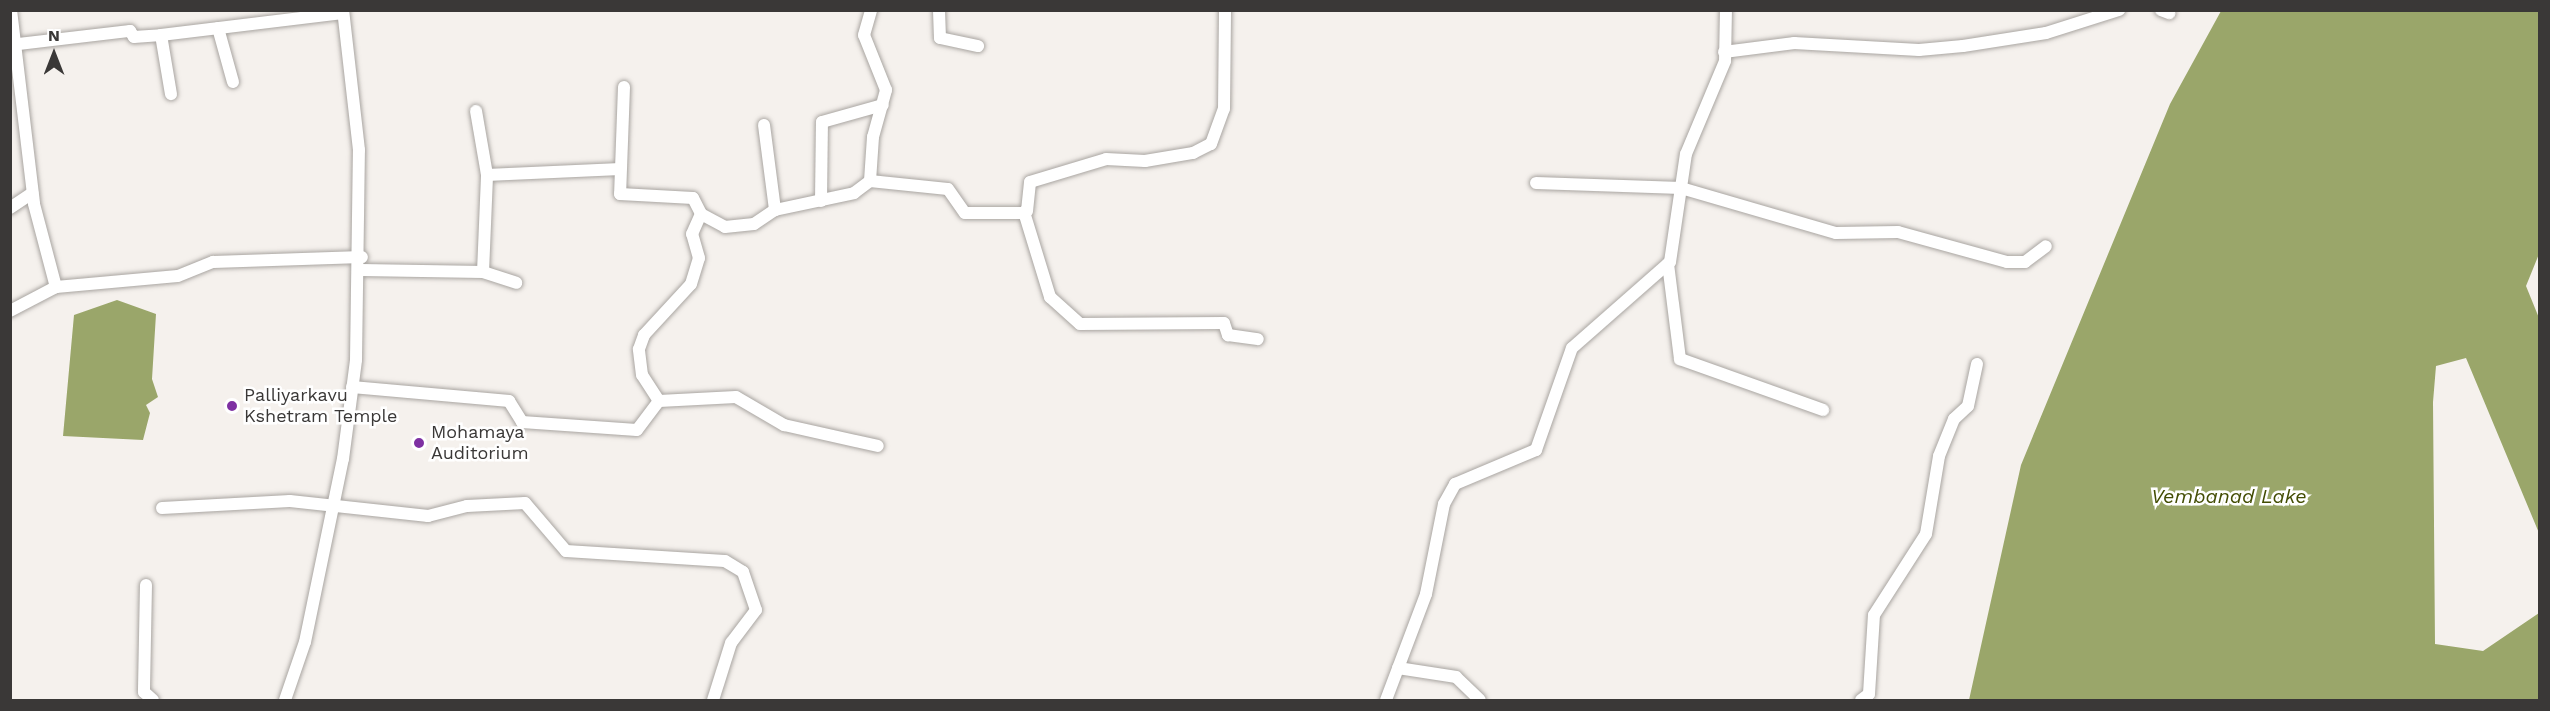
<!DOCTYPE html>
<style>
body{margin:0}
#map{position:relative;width:2550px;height:711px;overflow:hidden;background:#f5f1ed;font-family:"Work Sans",sans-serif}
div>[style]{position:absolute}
.water>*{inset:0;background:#9aa66a}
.roads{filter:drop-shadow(0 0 2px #a9a5a1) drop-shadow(0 0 2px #a9a5a1)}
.minor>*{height:12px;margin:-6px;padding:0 6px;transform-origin:6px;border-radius:6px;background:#fff}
.dots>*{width:16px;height:16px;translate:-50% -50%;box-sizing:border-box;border:3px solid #fff;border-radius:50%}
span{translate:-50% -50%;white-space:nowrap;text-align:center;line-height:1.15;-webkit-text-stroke:5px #fff;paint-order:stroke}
.poi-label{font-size:18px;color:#3a3837}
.left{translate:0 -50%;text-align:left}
.water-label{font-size:20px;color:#434d04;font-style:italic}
.frame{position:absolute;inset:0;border:12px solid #3a3837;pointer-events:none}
.north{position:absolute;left:24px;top:24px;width:60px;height:60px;-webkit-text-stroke:4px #fff;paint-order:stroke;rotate:0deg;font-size:16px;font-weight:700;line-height:24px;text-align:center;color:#3a3837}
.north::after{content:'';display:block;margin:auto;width:21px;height:27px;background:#3a3837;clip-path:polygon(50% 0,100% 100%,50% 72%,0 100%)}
</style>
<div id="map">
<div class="water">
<div style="clip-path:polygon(2221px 11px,2539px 11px,2539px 254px,2526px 286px,2539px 318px,2539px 533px,2466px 358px,2436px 366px,2433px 402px,2435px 644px,2483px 651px,2539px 613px,2539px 700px,1969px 700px,2021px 465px,2170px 104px)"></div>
<div style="clip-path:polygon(117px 300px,156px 314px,152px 379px,158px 397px,146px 405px,150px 413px,143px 440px,63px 436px,74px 315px)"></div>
</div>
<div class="roads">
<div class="minor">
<div style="left:11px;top:10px;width:195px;rotate:83.2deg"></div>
<div style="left:34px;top:204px;width:86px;rotate:75.2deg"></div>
<div style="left:939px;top:10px;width:28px;rotate:88deg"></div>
<div style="left:940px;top:38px;width:39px;rotate:12deg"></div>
<div style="left:2161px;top:10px;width:9px;rotate:21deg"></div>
<div style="left:218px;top:28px;width:56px;rotate:74.5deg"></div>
<div style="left:161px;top:35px;width:60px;rotate:80.4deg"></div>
<div style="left:10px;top:45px;width:121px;rotate:-6.7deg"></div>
<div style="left:130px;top:31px;width:7px;rotate:56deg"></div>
<div style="left:134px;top:37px;width:27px;rotate:-4deg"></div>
<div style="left:161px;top:35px;width:183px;rotate:-6.9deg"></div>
<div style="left:1724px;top:52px;width:71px;rotate:-7.3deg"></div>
<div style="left:1794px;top:43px;width:125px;rotate:3.2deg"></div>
<div style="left:1919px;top:50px;width:44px;rotate:-5.2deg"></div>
<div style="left:1963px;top:46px;width:84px;rotate:-8.9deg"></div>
<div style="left:2046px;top:33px;width:77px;rotate:-17.5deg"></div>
<div style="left:624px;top:87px;width:107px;rotate:92.1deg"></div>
<div style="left:620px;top:194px;width:73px;rotate:3.1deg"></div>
<div style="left:693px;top:198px;width:18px;rotate:63deg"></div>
<div style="left:476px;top:111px;width:65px;rotate:80.2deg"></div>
<div style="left:764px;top:125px;width:86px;rotate:82.6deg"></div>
<div style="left:870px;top:181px;width:44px;rotate:-86.1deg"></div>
<div style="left:873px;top:137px;width:49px;rotate:-74.5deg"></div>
<div style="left:886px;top:90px;width:59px;rotate:-111.8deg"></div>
<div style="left:864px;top:35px;width:26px;rotate:-74deg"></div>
<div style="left:1536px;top:183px;width:145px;rotate:2deg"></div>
<div style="left:1681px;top:188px;width:161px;rotate:16.2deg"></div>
<div style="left:1836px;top:233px;width:62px;rotate:-0.9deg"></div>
<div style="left:1898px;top:232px;width:113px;rotate:15.4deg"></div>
<div style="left:2007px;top:262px;width:18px"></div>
<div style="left:2025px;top:262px;width:26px;rotate:-37deg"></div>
<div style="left:821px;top:201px;width:79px;rotate:-89.3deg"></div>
<div style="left:822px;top:122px;width:63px;rotate:-15.6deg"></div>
<div style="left:10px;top:208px;width:27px;rotate:-34deg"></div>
<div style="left:1024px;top:212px;width:89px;rotate:73deg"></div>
<div style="left:1050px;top:297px;width:40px;rotate:42deg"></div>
<div style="left:1080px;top:324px;width:144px;rotate:-0.4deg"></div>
<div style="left:1224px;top:323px;width:13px;rotate:72deg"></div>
<div style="left:1228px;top:335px;width:30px;rotate:8deg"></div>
<div style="left:1668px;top:264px;width:96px;rotate:82.8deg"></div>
<div style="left:1680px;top:359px;width:152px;rotate:19.6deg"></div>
<div style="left:361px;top:270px;width:122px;rotate:0.9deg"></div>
<div style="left:483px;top:272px;width:97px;rotate:-87.6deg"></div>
<div style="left:487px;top:175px;width:133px;rotate:-2.6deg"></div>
<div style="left:483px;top:272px;width:35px;rotate:18deg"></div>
<div style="left:10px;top:311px;width:52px;rotate:-27.6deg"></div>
<div style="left:56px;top:287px;width:122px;rotate:-5.2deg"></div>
<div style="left:178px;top:276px;width:38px;rotate:-22deg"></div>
<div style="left:213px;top:262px;width:149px;rotate:-1.9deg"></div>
<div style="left:352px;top:387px;width:158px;rotate:5.1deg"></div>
<div style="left:509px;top:401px;width:25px;rotate:58deg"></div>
<div style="left:522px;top:422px;width:115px;rotate:4deg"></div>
<div style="left:637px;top:430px;width:36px;rotate:-53deg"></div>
<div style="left:659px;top:401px;width:77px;rotate:-3deg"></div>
<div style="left:736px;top:397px;width:56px;rotate:30.3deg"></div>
<div style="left:784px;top:425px;width:96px;rotate:12.6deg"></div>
<div style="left:659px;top:401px;width:31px;rotate:-123deg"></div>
<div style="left:642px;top:375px;width:26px;rotate:-97deg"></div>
<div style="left:639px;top:349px;width:15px;rotate:-70deg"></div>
<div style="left:644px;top:335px;width:69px;rotate:-47.3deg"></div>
<div style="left:691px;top:284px;width:27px;rotate:-73deg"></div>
<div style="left:699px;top:258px;width:25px;rotate:-106deg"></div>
<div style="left:692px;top:234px;width:22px;rotate:-66deg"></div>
<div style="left:701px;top:214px;width:27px;rotate:28deg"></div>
<div style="left:725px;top:227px;width:29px;rotate:-6deg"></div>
<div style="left:754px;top:224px;width:25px;rotate:-34deg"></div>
<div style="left:775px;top:210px;width:81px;rotate:-12.1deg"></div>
<div style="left:854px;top:193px;width:20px;rotate:-37deg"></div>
<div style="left:870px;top:181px;width:78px;rotate:5.9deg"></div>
<div style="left:948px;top:189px;width:29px;rotate:55deg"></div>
<div style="left:965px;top:213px;width:57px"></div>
<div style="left:1022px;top:213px;width:5px;rotate:-22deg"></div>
<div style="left:1027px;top:211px;width:29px;rotate:-84deg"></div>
<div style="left:1030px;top:182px;width:79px;rotate:-16.8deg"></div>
<div style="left:1106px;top:159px;width:39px;rotate:3deg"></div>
<div style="left:1145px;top:161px;width:49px;rotate:-9.5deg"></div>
<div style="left:1193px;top:153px;width:20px;rotate:-27deg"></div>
<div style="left:1211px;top:144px;width:37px;rotate:-70deg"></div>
<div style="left:1224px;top:109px;width:99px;rotate:-89.4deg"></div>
<div style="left:162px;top:508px;width:128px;rotate:-3.1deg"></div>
<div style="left:290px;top:501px;width:139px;rotate:6.2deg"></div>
<div style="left:428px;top:516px;width:40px;rotate:-14.4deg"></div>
<div style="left:467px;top:506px;width:58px;rotate:-3deg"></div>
<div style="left:525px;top:503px;width:63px;rotate:49.5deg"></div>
<div style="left:566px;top:551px;width:159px;rotate:3.6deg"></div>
<div style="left:725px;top:561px;width:21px;rotate:31deg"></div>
<div style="left:743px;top:572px;width:40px;rotate:71.1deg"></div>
<div style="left:756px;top:610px;width:41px;rotate:127.1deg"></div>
<div style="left:731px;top:643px;width:60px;rotate:107.5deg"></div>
<div style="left:146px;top:585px;width:107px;rotate:91.1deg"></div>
<div style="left:144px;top:692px;width:12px;rotate:42deg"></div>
<div style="left:1398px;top:668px;width:59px;rotate:8.8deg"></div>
<div style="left:1456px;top:677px;width:33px;rotate:44deg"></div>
<div style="left:285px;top:700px;width:61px;rotate:-71deg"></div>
<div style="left:305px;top:642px;width:187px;rotate:-78.3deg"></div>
<div style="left:343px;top:459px;width:100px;rotate:-82.5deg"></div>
<div style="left:356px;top:360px;width:210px;rotate:-89.2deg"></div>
<div style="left:359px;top:150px;width:141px;rotate:-96.5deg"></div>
<div style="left:1386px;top:700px;width:113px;rotate:-69.3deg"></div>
<div style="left:1426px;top:594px;width:92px;rotate:-78.7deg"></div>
<div style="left:1444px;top:504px;width:23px;rotate:-61deg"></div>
<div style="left:1455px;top:484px;width:88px;rotate:-22.8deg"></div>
<div style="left:1536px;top:450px;width:108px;rotate:-70.6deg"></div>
<div style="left:1572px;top:348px;width:130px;rotate:-41.3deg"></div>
<div style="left:1670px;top:262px;width:109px;rotate:-81.6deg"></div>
<div style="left:1686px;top:154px;width:101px;rotate:-67.2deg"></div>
<div style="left:1725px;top:61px;width:51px;rotate:-88.9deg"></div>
<div style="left:1861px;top:700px;width:10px;rotate:-37deg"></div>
<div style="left:1869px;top:694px;width:79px;rotate:-86.4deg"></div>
<div style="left:1874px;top:615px;width:96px;rotate:-57.3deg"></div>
<div style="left:1926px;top:534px;width:79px;rotate:-80.5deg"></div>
<div style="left:1939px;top:456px;width:40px;rotate:-68deg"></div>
<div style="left:1954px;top:419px;width:19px;rotate:-43deg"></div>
<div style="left:1968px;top:406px;width:43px;rotate:-77.9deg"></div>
</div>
</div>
<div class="dots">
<div style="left:232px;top:406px;background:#7e30a2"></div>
<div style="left:419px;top:443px;background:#7e30a2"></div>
</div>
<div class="poi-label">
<span class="left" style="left:244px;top:406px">Palliyarkavu<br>Kshetram Temple</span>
<span class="left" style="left:431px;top:443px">Mohamaya<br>Auditorium</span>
</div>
<div class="water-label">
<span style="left:2229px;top:496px">Vembanad Lake</span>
</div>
<div class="frame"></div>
<div class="north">N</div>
</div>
